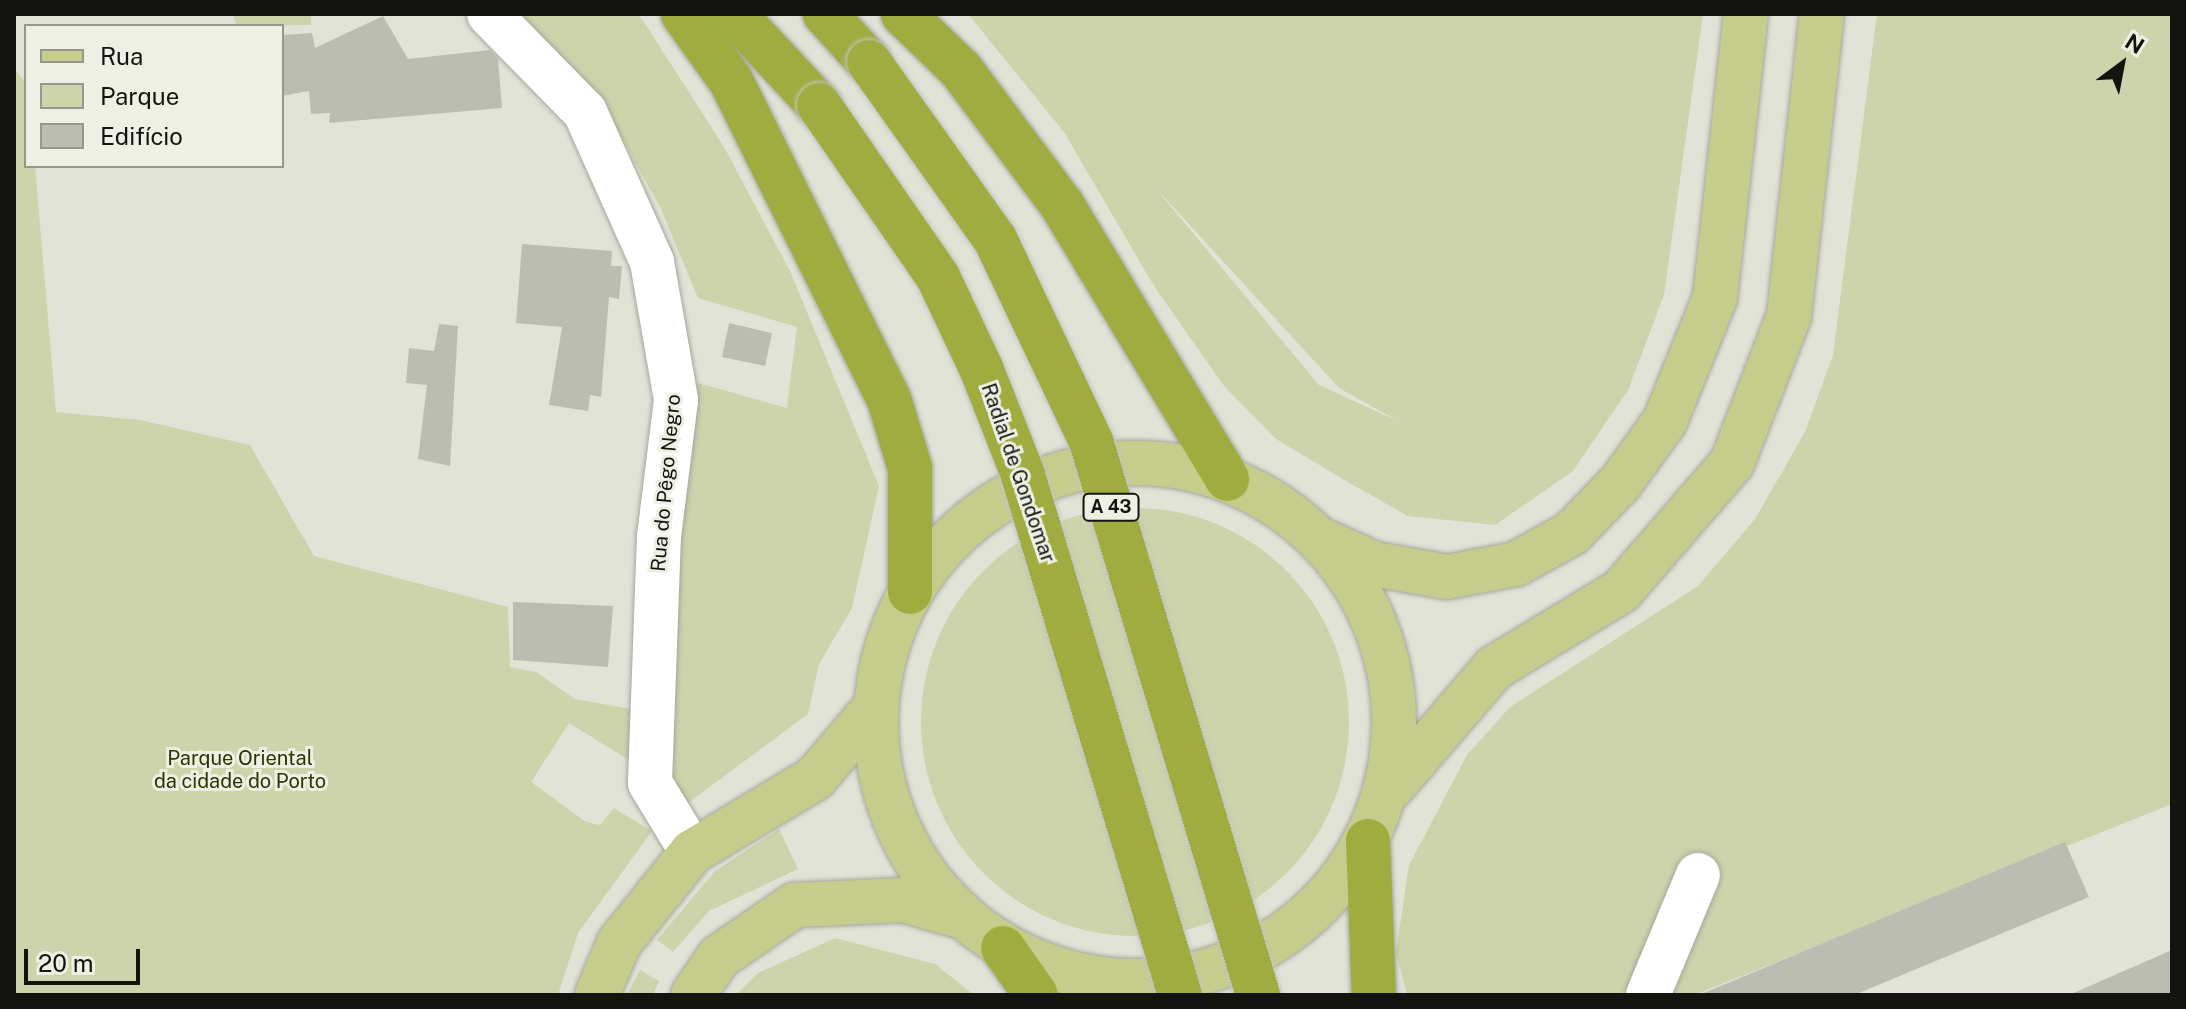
<!DOCTYPE html>
<meta charset="utf-8">
<style>
body{margin:0}
#map{position:relative;width:2186px;height:1009px;overflow:hidden;background:#e1e3d7;font-family:"Public Sans",sans-serif}
div>[style]{position:absolute}
.green>*{inset:0;background:#cdd3ab}
.round{border-radius:50%}
.building>*{inset:0;background:#bbbdb2}
.roads{filter:drop-shadow(0 0 2px #a5a79c) drop-shadow(0 0 2px #a5a79c)}
.minor>*{height:44px;margin:-22px;padding:0 22px;transform-origin:22px;border-radius:22px;background:#fff}
.major>*{height:44px;margin:-22px;padding:0 22px;transform-origin:22px;border-radius:22px;background:#c6cd8c}
.major>.ring{margin:-22px;padding:0;box-sizing:content-box;background:none;border:44px solid #c6cd8c;border-radius:50%}
.highway>*{height:44px;margin:-22px;padding:0 22px;transform-origin:22px;border-radius:22px;background:#a0ac3f}
.bridges{filter:drop-shadow(0 0 2px #c2c2c1) drop-shadow(0 0 2px #c2c2c1)}
.highway-bridge>*{height:44px;margin:-22px;padding:0 22px;transform-origin:22px;border-radius:22px;background:#a0ac3f}
span{translate:-50% -50%;white-space:nowrap;text-align:center;line-height:1.15;-webkit-text-stroke:6px #eef0e4;paint-order:stroke}
.shield-label span{padding:2px 6px;background:#eef0e4;border:2px solid;border-radius:6px;-webkit-text-stroke-width:0}
.shield-label{font-size:18px;color:#131410;font-weight:700}
.street-label{font-size:20px;color:#131410}
.park-label{font-size:20px;color:#2f3300}
.frame{position:absolute;inset:0;border:16px solid #131410;pointer-events:none}
.legend{position:absolute;left:24px;top:24px;width:260px;height:144px;box-sizing:border-box;background:#eef0e4;border:2px solid #96988f;margin:0;padding:10px 14px;list-style:none;font-size:24px;color:#131410}
.legend li{display:flex;align-items:center;gap:16px;height:40px}
.legend b{width:40px;border:2px solid #96988f}
.north{position:absolute;left:2082px;top:24px;width:80px;height:80px;-webkit-text-stroke:6px #eef0e4;paint-order:stroke;rotate:32deg;font-size:22px;font-weight:700;line-height:32px;text-align:center;color:#131410}
.north::after{content:'';display:block;margin:auto;width:28px;height:36px;background:#131410;clip-path:polygon(50% 0,100% 100%,50% 72%,0 100%)}
.scale{position:absolute;left:24px;top:949px;width:116px;height:36px;box-sizing:border-box;border:4px solid #131410;border-top:0;padding-left:10px;font-size:24px;line-height:28px;white-space:nowrap;color:#131410;-webkit-text-stroke:6px #eef0e4;paint-order:stroke}
</style>
<div id="map">
<div class="green">
<div style="clip-path:polygon(233px 14px,311px 14px,311px 25px,237px 26px)"></div>
<div style="clip-path:polygon(522px 14px,637px 14px,644px 22px,724px 147px,790px 271px,879px 486px,852px 608px,819px 664px,808px 714px,684px 806px,664px 766px,673px 551px,698px 383px,787px 408px,797px 327px,698px 298px,661px 209px,607px 111px)"></div>
<div style="clip-path:polygon(evenodd,968px 14px,1703px 14px,1664px 295px,1628px 390px,1573px 471px,1495px 525px,1408px 516px,1353px 485px,1276px 439px,1224px 386px,1154px 286px,1064px 132px,968px 14px,1154px 186px,1339px 388px,1400px 422px,1319px 385px,1154px 186px)"></div>
<div style="clip-path:polygon(1877px 14px,2172px 14px,2172px 804px,1694px 995px,1407px 995px,1396px 952px,1409px 865px,1467px 755px,1510px 707px,1698px 586px,1755px 519px,1805px 432px,1833px 355px)"></div>
<div style="clip-path:polygon(14px 68px,26px 83px,26px 166px,35px 166px,56px 412px,140px 420px,250px 445px,314px 556px,508px 607px,510px 667px,536px 672px,575px 699px,642px 711px,634px 763px,569px 723px,531px 782px,586px 822px,600px 825px,614px 808px,652px 831px,578px 933px,558px 995px,14px 995px)"></div>
<div class="round" style="left:921px;top:508px;width:428px;height:428px"></div>
<div style="clip-path:polygon(779px 829px,798px 869px,709px 911px,673px 952px,657px 940px,715px 871px)"></div>
<div style="clip-path:polygon(835px 938px,935px 964px,974px 995px,736px 995px,758px 973px)"></div>
<div style="clip-path:polygon(640px 970px,659px 981px,653px 995px,627px 995px)"></div>
</div>
<div class="building">
<div style="clip-path:polygon(383px 16px,408px 59px,490px 50px,498px 59px,502px 108px,329px 123px,330px 113px,311px 114px,309px 91px,282px 96px,282px 35px,312px 33px,315px 48px)"></div>
<div style="clip-path:polygon(522px 244px,612px 251px,611px 266px,622px 266px,619px 299px,609px 297px,601px 397px,590px 395px,588px 411px,549px 405px,562px 327px,516px 323px)"></div>
<div style="clip-path:polygon(729px 323px,772px 333px,765px 366px,722px 357px)"></div>
<div style="clip-path:polygon(439px 324px,458px 326px,450px 466px,418px 459px,427px 385px,406px 383px,409px 348px,434px 351px)"></div>
<div style="clip-path:polygon(513px 602px,613px 606px,608px 667px,513px 660px)"></div>
<div style="clip-path:polygon(2065px 842px,2089px 897px,1854px 995px,1699px 995px)"></div>
<div style="clip-path:polygon(2172px 950px,2172px 995px,2069px 995px)"></div>
</div>
<div class="roads">
<div class="minor">
<div style="left:489px;top:14px;width:137px;rotate:45.6deg"></div>
<div style="left:585px;top:112px;width:164px;rotate:65.9deg"></div>
<div style="left:652px;top:262px;width:140px;rotate:80.1deg"></div>
<div style="left:676px;top:400px;width:137px;rotate:97.1deg"></div>
<div style="left:659px;top:536px;width:247px;rotate:92.1deg"></div>
<div style="left:650px;top:783px;width:81px;rotate:58.7deg"></div>
<div style="left:1648px;top:995px;width:130px;rotate:-67.4deg"></div>
</div>
<div class="major">
<div class="ring" style="left:876px;top:463px;width:474px;height:474px"></div>
<div style="left:1326px;top:542px;width:53px;rotate:24.6deg"></div>
<div style="left:1374px;top:564px;width:74px;rotate:10.1deg"></div>
<div style="left:1447px;top:577px;width:70px;rotate:-10.7deg"></div>
<div style="left:1516px;top:564px;width:64px;rotate:-29deg"></div>
<div style="left:1572px;top:533px;width:71px;rotate:-46.1deg"></div>
<div style="left:1621px;top:482px;width:75px;rotate:-54.2deg"></div>
<div style="left:1665px;top:421px;width:133px;rotate:-67.9deg"></div>
<div style="left:1715px;top:298px;width:286px;rotate:-83.8deg"></div>
<div style="left:1392px;top:787px;width:157px;rotate:-49.4deg"></div>
<div style="left:1494px;top:668px;width:149px;rotate:-31.2deg"></div>
<div style="left:1621px;top:591px;width:169px;rotate:-49.1deg"></div>
<div style="left:1732px;top:463px;width:158px;rotate:-68.8deg"></div>
<div style="left:1789px;top:316px;width:304px;rotate:-83.8deg"></div>
<div style="left:597px;top:995px;width:56px;rotate:-67.1deg"></div>
<div style="left:619px;top:943px;width:117px;rotate:-51.3deg"></div>
<div style="left:692px;top:852px;width:144px;rotate:-31deg"></div>
<div style="left:815px;top:778px;width:91px;rotate:-49.5deg"></div>
<div style="left:693px;top:995px;width:46px;rotate:-55.6deg"></div>
<div style="left:719px;top:957px;width:92px;rotate:-34.4deg"></div>
<div style="left:795px;top:905px;width:108px;rotate:-2.7deg"></div>
<div style="left:903px;top:900px;width:59px;rotate:15.7deg"></div>
</div>
<div class="highway">
<div style="left:683px;top:14px;width:82px;rotate:54.4deg"></div>
<div style="left:731px;top:81px;width:355px;rotate:63.6deg"></div>
<div style="left:889px;top:399px;width:72px;rotate:73.1deg"></div>
<div style="left:910px;top:468px;width:124px;rotate:90deg"></div>
<div style="left:734px;top:14px;width:125px;rotate:47deg"></div>
<div style="left:825px;top:14px;width:65px;rotate:47.5deg"></div>
<div style="left:903px;top:14px;width:81px;rotate:44deg"></div>
<div style="left:961px;top:70px;width:169px;rotate:53.2deg"></div>
<div style="left:1062px;top:205px;width:320px;rotate:58.9deg"></div>
<div style="left:1368px;top:841px;width:154px;rotate:87.8deg"></div>
<div style="left:1003px;top:948px;width:57px;rotate:54.9deg"></div>
</div>
</div>
<div class="bridges">
<div class="highway-bridge">
<div style="left:869px;top:62px;width:217px;rotate:54.6deg"></div>
<div style="left:995px;top:239px;width:224px;rotate:64.6deg"></div>
<div style="left:1091px;top:441px;width:579px;rotate:73.22deg"></div>
<div style="left:819px;top:105px;width:209px;rotate:55.3deg"></div>
<div style="left:938px;top:277px;width:101px;rotate:64.7deg"></div>
<div style="left:981px;top:368px;width:112px;rotate:68.5deg"></div>
<div style="left:1022px;top:472px;width:546px;rotate:73.19deg"></div>
</div>
</div>
<div class="shield-label">
<span style="left:1111px;top:507px">A 43</span>
</div>
<div class="street-label">
<span style="left:1018px;top:473px;rotate:71deg">Radial de Gondomar</span>
<span style="left:666px;top:483px;rotate:-85deg">Rua do Pêgo Negro</span>
</div>
<div class="park-label">
<span style="left:240px;top:770px">Parque Oriental<br>da cidade do Porto</span>
</div>
<div class="frame"></div>
<ul class="legend">
<li><b style="height:10px;background:#c6cd8c"></b>Rua</li>
<li><b style="height:22px;background:#cdd3ab"></b>Parque</li>
<li><b style="height:22px;background:#bbbdb2"></b>Edifício</li>
</ul>
<div class="north">N</div>
<div class="scale">20 m</div>
</div>
